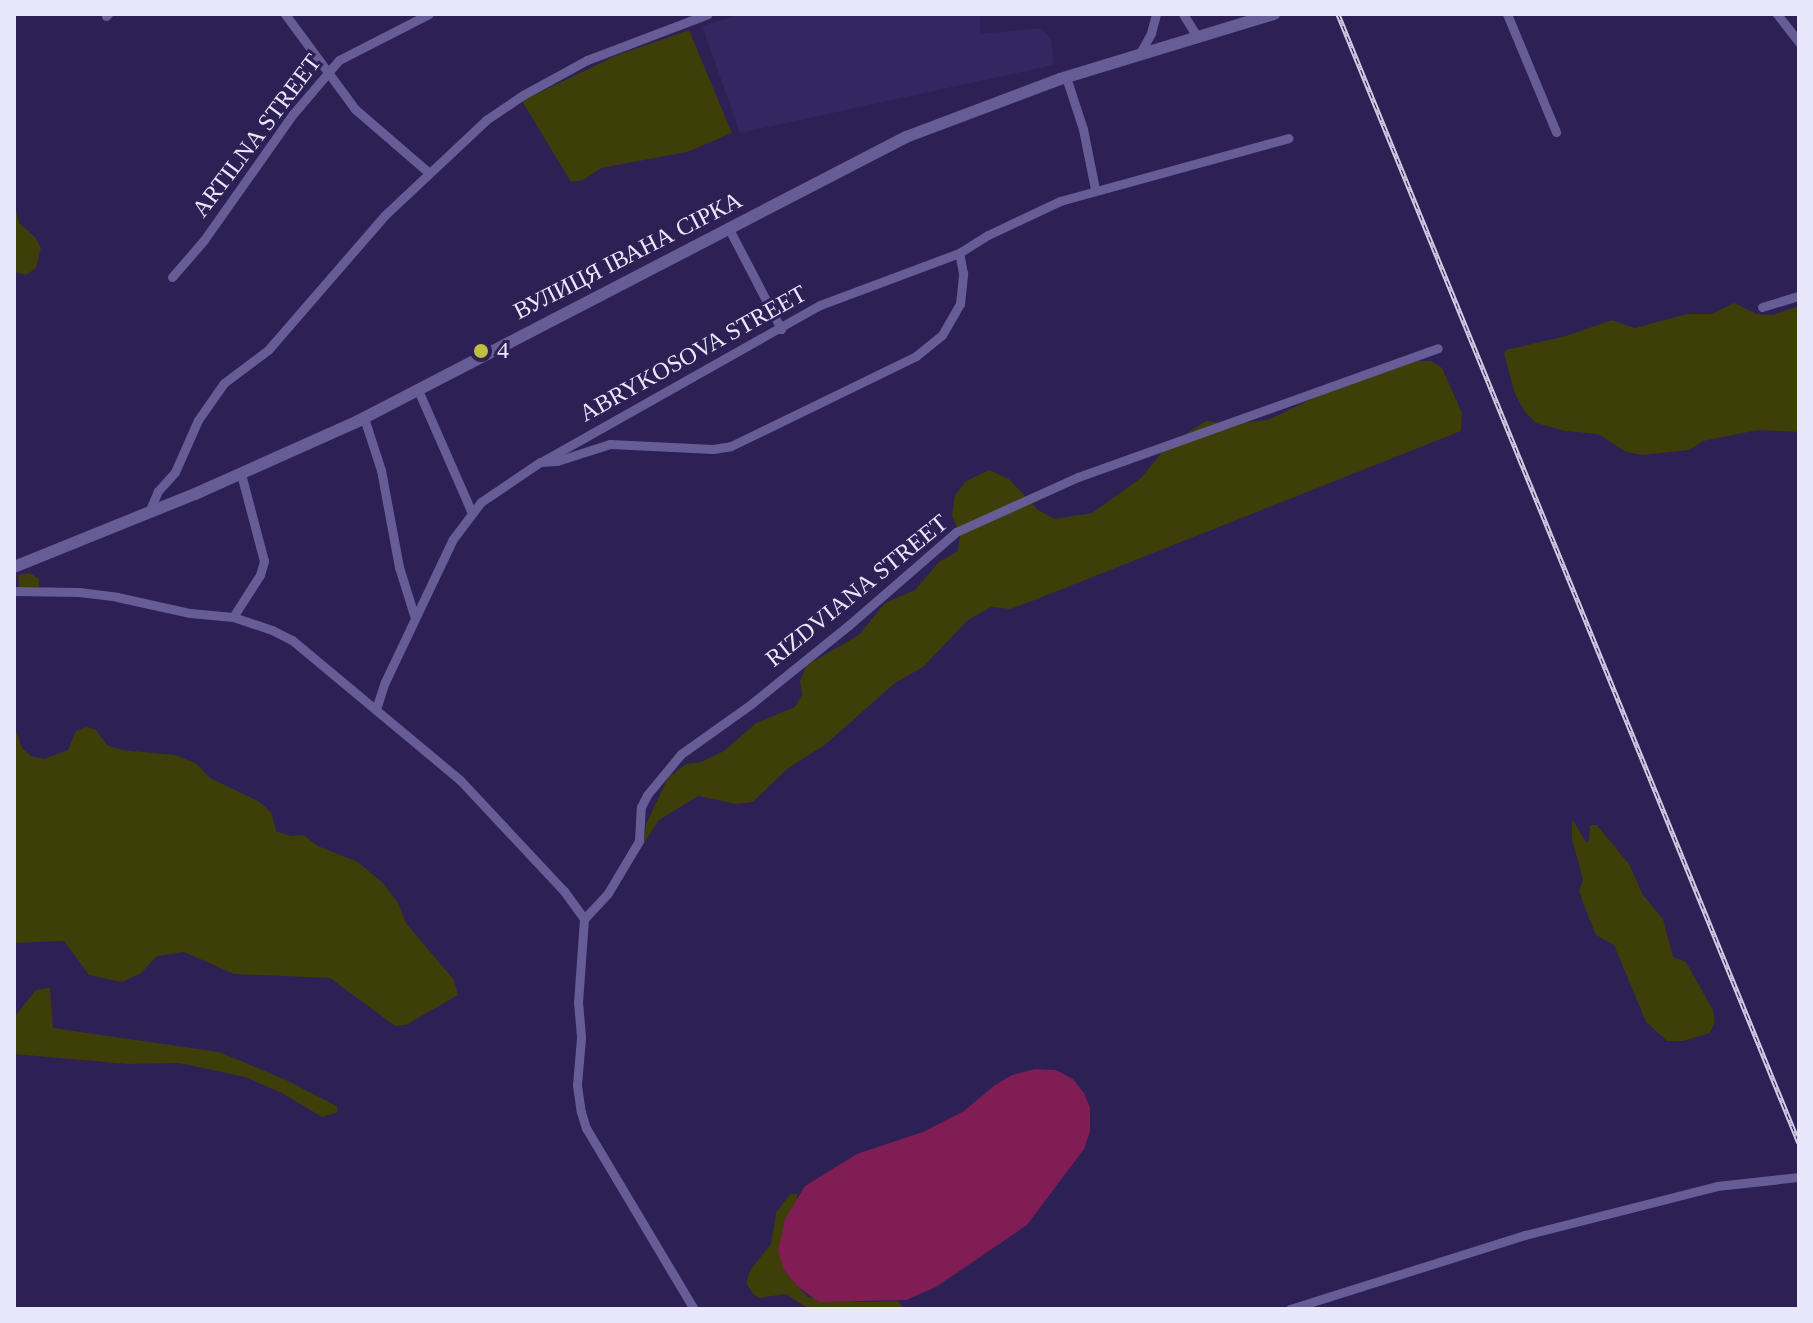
<!DOCTYPE html>
<meta charset="utf-8">
<style>
body{margin:0}
#map{position:relative;width:1813px;height:1323px;overflow:hidden;background:#2c2054;font-family:"Times New Roman",serif}
div>[style]{position:absolute}
.built>*{inset:0;background:#342661}
.green>*{inset:0;background:#3d3e08}
.water>*{inset:0;background:#7f1d54}
.minor>*{height:9px;margin:-4.5px;padding:0 4.5px;transform-origin:4.5px;border-radius:4.5px;background:#665c96}
.tertiary>*{height:12px;margin:-6px;padding:0 6px;transform-origin:6px;border-radius:6px;background:#665c96}
.rail>*{height:5px;margin-top:-2.5px;transform-origin:0;background:repeating-linear-gradient(90deg,#2c2054 0 6px,#cfcce4 0 12px);box-sizing:border-box;border-block:2px solid #cfcce4}
.dots>*{width:22px;height:22px;translate:-50% -50%;box-sizing:border-box;border:4px solid #2c2054;border-radius:50%}
span{translate:-50% -50%;white-space:nowrap;text-align:center;line-height:1.15;-webkit-text-stroke:6px #2c2054;paint-order:stroke}
.street-label{font-size:24px;color:#e8e6fa}
.poi-label{font-size:24px;color:#e8e6fa}
.left{translate:0 -50%;text-align:left}
.frame{position:absolute;inset:0;border:16px solid #e8e6fa;pointer-events:none}
</style>
<div id="map">
<div class="built">
<div style="clip-path:polygon(742px 14px,980px 14px,980px 34px,1041px 28px,1051px 39px,1054px 65px,740px 133px,702px 26px)"></div>
</div>
<div class="green">
<div style="clip-path:polygon(689px 30px,732px 133px,687px 152px,601px 168px,583px 180px,571px 182px,522px 101px,615px 56px)"></div>
<div style="clip-path:polygon(14px 201px,19px 223px,35px 237px,41px 248px,36px 268px,26px 275px,14px 272px)"></div>
<div style="clip-path:polygon(1734px 303px,1757px 314px,1773px 315px,1799px 306px,1799px 432px,1758px 430px,1703px 441px,1689px 450px,1643px 455px,1626px 452px,1598px 434px,1565px 431px,1536px 423px,1525px 412px,1515px 394px,1504px 354px,1506px 350px,1566px 336px,1612px 320px,1635px 328px,1687px 314px,1712px 314px)"></div>
<div style="clip-path:polygon(1416px 361px,1431px 361px,1442px 368px,1462px 413px,1461px 431px,1027px 603px,1010px 609px,991px 607px,968px 620px,923px 667px,895px 683px,826px 744px,787px 769px,753px 802px,736px 804px,698px 796px,659px 820px,644px 843px,646px 824px,668px 778px,686px 764px,701px 762px,724px 751px,756px 723px,795px 707px,802px 695px,800px 681px,807px 665px,859px 635px,885px 603px,915px 590px,939px 562px,958px 551px,960px 536px,952px 515px,955px 495px,966px 481px,989px 470px,1009px 479px,1038px 510px,1055px 519px,1092px 513px,1141px 478px,1167px 446px,1206px 421px,1231px 424px,1268px 420px,1316px 397px)"></div>
<div style="clip-path:polygon(30px 573px,39px 579px,39px 587px,19px 587px,18px 575px)"></div>
<div style="clip-path:polygon(14px 725px,22px 748px,31px 756px,44px 759px,68px 750px,76px 731px,87px 727px,96px 730px,107px 745px,122px 750px,175px 755px,197px 764px,210px 778px,258px 801px,271px 812px,276px 831px,291px 836px,303px 835px,318px 846px,358px 862px,384px 884px,398px 903px,406px 923px,454px 980px,458px 995px,406px 1025px,395px 1026px,330px 978px,234px 974px,184px 952px,157px 956px,141px 973px,122px 982px,89px 975px,64px 941px,14px 943px)"></div>
<div style="clip-path:polygon(1572px 819px,1586px 842px,1589px 841px,1590px 825px,1597px 825px,1629px 864px,1643px 895px,1663px 919px,1673px 957px,1686px 962px,1713px 1010px,1715px 1022px,1710px 1033px,1683px 1041px,1667px 1041px,1646px 1022px,1614px 945px,1596px 935px,1587px 913px,1579px 891px,1583px 880px,1572px 839px)"></div>
<div style="clip-path:polygon(50px 988px,53px 1028px,219px 1052px,284px 1079px,337px 1106px,338px 1112px,322px 1117px,282px 1093px,245px 1077px,179px 1063px,127px 1064px,14px 1054px,14px 1017px,36px 990px)"></div>
<div style="clip-path:polygon(790px 1194px,798px 1194px,784px 1270px,797px 1286px,808px 1297px,861px 1302px,898px 1301px,904px 1309px,809px 1309px,786px 1294px,759px 1298px,752px 1293px,746px 1282px,751px 1269px,771px 1244px,776px 1213px)"></div>
</div>
<div class="water">
<div style="clip-path:polygon(1035px 1069px,1056px 1070px,1073px 1079px,1084px 1093px,1090px 1108px,1090px 1131px,1084px 1149px,1027px 1225px,936px 1287px,906px 1300px,819px 1302px,797px 1286px,784px 1270px,778px 1251px,785px 1219px,805px 1186px,857px 1154px,923px 1132px,964px 1111px,995px 1085px,1012px 1075px)"></div>
</div>
<div class="minor">
<div style="left:285px;top:14px;width:118px;rotate:53.6deg"></div>
<div style="left:355px;top:109px;width:96px;rotate:40.8deg"></div>
<div style="left:1183px;top:14px;width:28px;rotate:58deg"></div>
<div style="left:1507px;top:14px;width:128px;rotate:67.4deg"></div>
<div style="left:1777px;top:14px;width:36px;rotate:52deg"></div>
<div style="left:106px;top:16px;width:3px;rotate:-45deg"></div>
<div style="left:1139px;top:55px;width:25px;rotate:-61deg"></div>
<div style="left:1151px;top:33px;width:20px;rotate:-75deg"></div>
<div style="left:1066px;top:77px;width:55px;rotate:71.9deg"></div>
<div style="left:1083px;top:129px;width:61px;rotate:78.7deg"></div>
<div style="left:729px;top:229px;width:113px;rotate:62.5deg"></div>
<div style="left:172px;top:277px;width:49px;rotate:-49.1deg"></div>
<div style="left:204px;top:240px;width:154px;rotate:-54.8deg"></div>
<div style="left:293px;top:114px;width:71px;rotate:-49.6deg"></div>
<div style="left:339px;top:60px;width:101px;rotate:-27.1deg"></div>
<div style="left:1762px;top:307px;width:39px;rotate:-17deg"></div>
<div style="left:418px;top:390px;width:134px;rotate:66.3deg"></div>
<div style="left:364px;top:418px;width:55px;rotate:71.9deg"></div>
<div style="left:381px;top:470px;width:99px;rotate:79.5deg"></div>
<div style="left:399px;top:567px;width:53px;rotate:72.6deg"></div>
<div style="left:543px;top:461px;width:318px;rotate:-29.4deg"></div>
<div style="left:820px;top:305px;width:148px;rotate:-20.5deg"></div>
<div style="left:959px;top:253px;width:34px;rotate:-32deg"></div>
<div style="left:988px;top:235px;width:80px;rotate:-25.3deg"></div>
<div style="left:1060px;top:201px;width:237px;rotate:-15.4deg"></div>
<div style="left:149px;top:512px;width:23px;rotate:-67deg"></div>
<div style="left:158px;top:491px;width:25px;rotate:-48deg"></div>
<div style="left:175px;top:472px;width:57px;rotate:-66.1deg"></div>
<div style="left:198px;top:420px;width:45px;rotate:-54.9deg"></div>
<div style="left:224px;top:383px;width:55px;rotate:-36.9deg"></div>
<div style="left:268px;top:350px;width:179px;rotate:-49.1deg"></div>
<div style="left:385px;top:215px;width:139px;rotate:-43.2deg"></div>
<div style="left:486px;top:120px;width:45px;rotate:-34deg"></div>
<div style="left:523px;top:95px;width:73px;rotate:-28.7deg"></div>
<div style="left:587px;top:60px;width:129px;rotate:-20.8deg"></div>
<div style="left:14px;top:591px;width:65px;rotate:0.9deg"></div>
<div style="left:79px;top:592px;width:38px;rotate:7deg"></div>
<div style="left:117px;top:597px;width:75px;rotate:12.4deg"></div>
<div style="left:190px;top:613px;width:43px;rotate:5.3deg"></div>
<div style="left:233px;top:617px;width:41px;rotate:18.4deg"></div>
<div style="left:272px;top:630px;width:22px;rotate:27deg"></div>
<div style="left:292px;top:640px;width:219px;rotate:39.8deg"></div>
<div style="left:460px;top:780px;width:152px;rotate:46.9deg"></div>
<div style="left:564px;top:891px;width:34px;rotate:54deg"></div>
<div style="left:584px;top:919px;width:83px;rotate:94.1deg"></div>
<div style="left:578px;top:1002px;width:36px;rotate:85deg"></div>
<div style="left:581px;top:1038px;width:47px;rotate:94.9deg"></div>
<div style="left:577px;top:1085px;width:27px;rotate:82deg"></div>
<div style="left:581px;top:1112px;width:17px;rotate:73deg"></div>
<div style="left:586px;top:1128px;width:211px;rotate:59.2deg"></div>
<div style="left:233px;top:617px;width:50px;rotate:-57.3deg"></div>
<div style="left:260px;top:575px;width:15px;rotate:-74deg"></div>
<div style="left:264px;top:561px;width:90px;rotate:-104.8deg"></div>
<div style="left:376px;top:709px;width:28px;rotate:-72deg"></div>
<div style="left:385px;top:682px;width:158px;rotate:-64.6deg"></div>
<div style="left:453px;top:539px;width:46px;rotate:-52.9deg"></div>
<div style="left:481px;top:502px;width:71px;rotate:-34.1deg"></div>
<div style="left:540px;top:462px;width:17px;rotate:-3deg"></div>
<div style="left:557px;top:461px;width:56px;rotate:-17.8deg"></div>
<div style="left:610px;top:444px;width:103px;rotate:2.8deg"></div>
<div style="left:713px;top:449px;width:18px;rotate:-9deg"></div>
<div style="left:731px;top:446px;width:206px;rotate:-25.9deg"></div>
<div style="left:916px;top:356px;width:33px;rotate:-39deg"></div>
<div style="left:942px;top:335px;width:36px;rotate:-60deg"></div>
<div style="left:960px;top:304px;width:31px;rotate:-84deg"></div>
<div style="left:963px;top:273px;width:20px;rotate:-101deg"></div>
<div style="left:584px;top:919px;width:35px;rotate:-47deg"></div>
<div style="left:608px;top:893px;width:61px;rotate:-59.2deg"></div>
<div style="left:639px;top:841px;width:34px;rotate:-87deg"></div>
<div style="left:641px;top:807px;width:13px;rotate:-63deg"></div>
<div style="left:647px;top:795px;width:53px;rotate:-50.3deg"></div>
<div style="left:681px;top:754px;width:86px;rotate:-35.5deg"></div>
<div style="left:751px;top:704px;width:126px;rotate:-38.9deg"></div>
<div style="left:849px;top:625px;width:142px;rotate:-41deg"></div>
<div style="left:956px;top:532px;width:134px;rotate:-24.3deg"></div>
<div style="left:1078px;top:477px;width:382px;rotate:-19.7deg"></div>
<div style="left:1290px;top:1309px;width:246px;rotate:-17.5deg"></div>
<div style="left:1525px;top:1235px;width:198px;rotate:-14.3deg"></div>
<div style="left:1717px;top:1186px;width:81px;rotate:-6.3deg"></div>
</div>
<div class="tertiary">
<div style="left:14px;top:567px;width:195px;rotate:-22deg"></div>
<div style="left:195px;top:494px;width:179px;rotate:-24.1deg"></div>
<div style="left:358px;top:421px;width:617px;rotate:-27.4deg"></div>
<div style="left:906px;top:137px;width:165px;rotate:-20.6deg"></div>
<div style="left:1060px;top:79px;width:224px;rotate:-16.9deg"></div>
</div>
<div class="rail">
<div style="left:1338px;top:14px;width:1219px;rotate:67.79deg"></div>
</div>
<div class="dots">
<div style="left:481px;top:351px;background:#bcbf44"></div>
</div>
<div class="street-label">
<span style="left:257px;top:136px;rotate:-53deg">ARTILNA STREET</span>
<span style="left:628px;top:256px;rotate:-27deg">ВУЛИЦЯ ІВАНА СІРКА</span>
<span style="left:693px;top:354px;rotate:-29deg">ABRYKOSOVA STREET</span>
<span style="left:857px;top:591px;rotate:-39deg">RIZDVIANA STREET</span>
</div>
<div class="poi-label">
<span class="left" style="left:497px;top:351px">4</span>
</div>
<div class="frame"></div>
</div>
